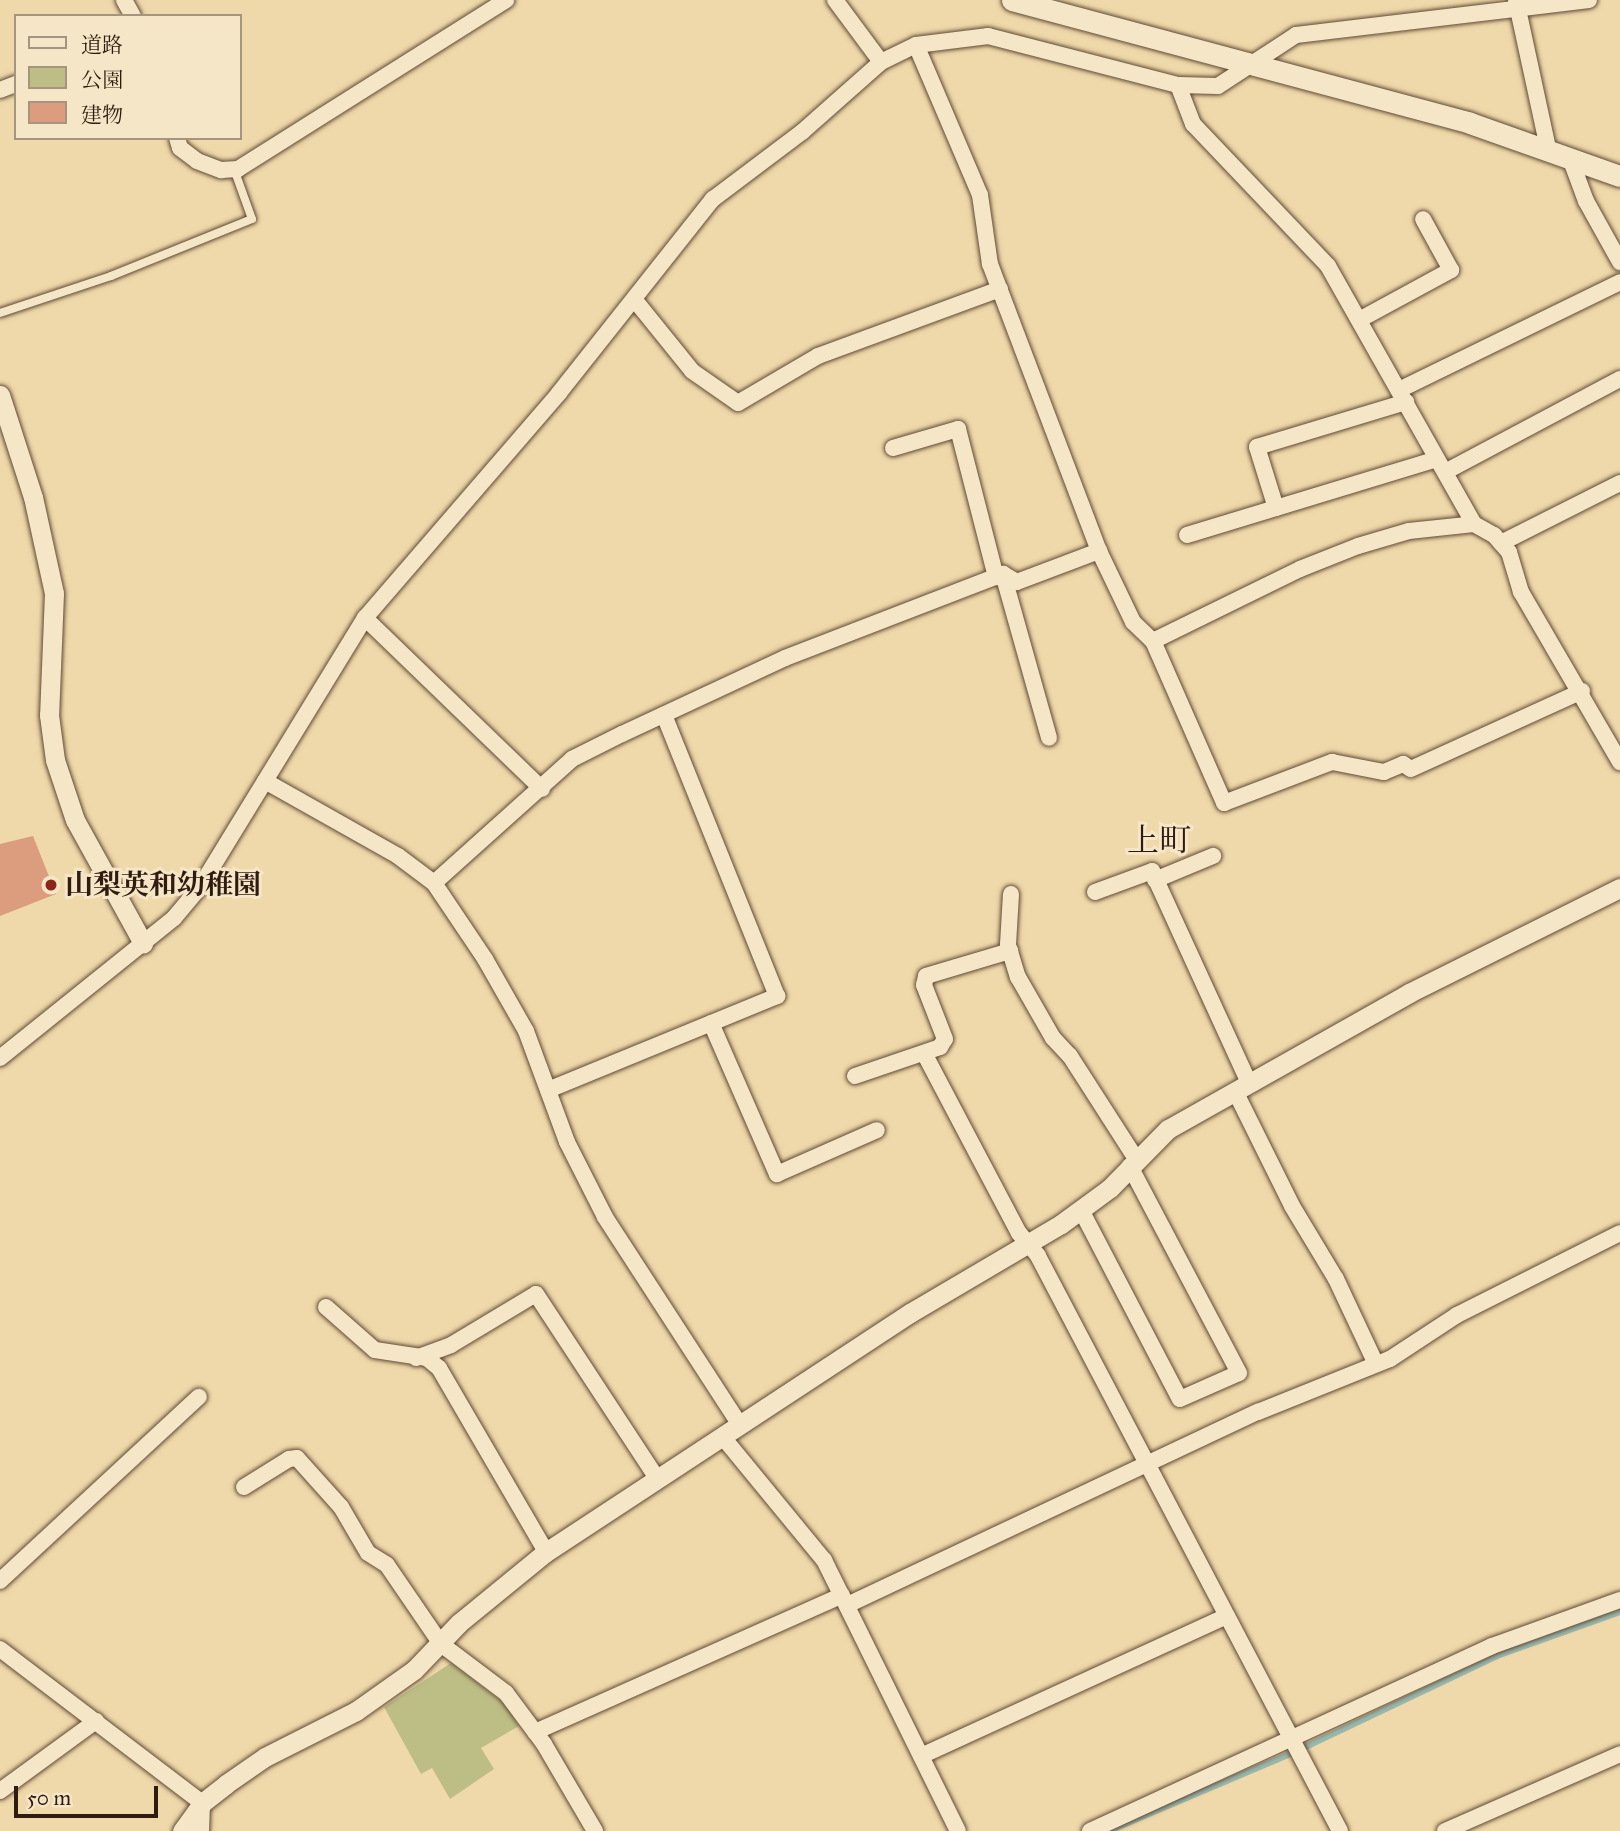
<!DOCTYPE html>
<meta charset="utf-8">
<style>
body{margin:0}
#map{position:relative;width:1620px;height:1831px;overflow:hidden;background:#efd8a9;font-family:"IM FELL Great Primer","Noto Serif JP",serif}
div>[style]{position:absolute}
.green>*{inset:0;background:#bdbe85}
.stream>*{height:6px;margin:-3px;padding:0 3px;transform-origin:3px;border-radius:3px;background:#9ab9ae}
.building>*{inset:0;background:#dc9d7f}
.roads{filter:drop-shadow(0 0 2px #5f4a36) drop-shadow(0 0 2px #5f4a36)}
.service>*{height:8px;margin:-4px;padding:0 4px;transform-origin:4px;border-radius:4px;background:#f5e6c7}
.minor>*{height:16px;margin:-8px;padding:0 8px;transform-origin:8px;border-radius:8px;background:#f5e6c7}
.tertiary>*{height:19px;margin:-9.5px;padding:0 9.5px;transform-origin:9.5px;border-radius:9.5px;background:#f5e6c7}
.secondary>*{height:21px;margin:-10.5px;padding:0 10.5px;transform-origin:10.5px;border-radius:10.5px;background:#f5e6c7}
.dots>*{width:19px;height:19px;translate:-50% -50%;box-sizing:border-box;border:4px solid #f5e6c7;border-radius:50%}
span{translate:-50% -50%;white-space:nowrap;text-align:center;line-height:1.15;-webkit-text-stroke:6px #f5e6c7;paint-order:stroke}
.poi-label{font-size:28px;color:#2f1b10;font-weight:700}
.left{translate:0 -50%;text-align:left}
.quarter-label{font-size:32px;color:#2f1b10}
.legend{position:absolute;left:14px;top:14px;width:228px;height:126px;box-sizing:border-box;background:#f5e6c7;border:2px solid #a6957e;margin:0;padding:9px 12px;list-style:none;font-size:21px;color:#2f1b10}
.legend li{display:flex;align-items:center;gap:14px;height:35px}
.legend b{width:35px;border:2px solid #a6957e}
.scale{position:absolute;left:14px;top:1786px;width:144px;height:32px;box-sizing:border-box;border:4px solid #2f1b10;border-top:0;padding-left:9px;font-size:21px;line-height:24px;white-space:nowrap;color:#2f1b10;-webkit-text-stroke:5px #f5e6c7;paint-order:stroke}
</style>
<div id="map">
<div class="green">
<div style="clip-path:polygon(451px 1663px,505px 1704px,519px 1726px,481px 1748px,494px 1769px,450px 1799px,432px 1768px,421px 1774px,384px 1707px)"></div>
</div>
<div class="stream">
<div style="left:1109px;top:1831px;width:200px;rotate:-23deg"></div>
<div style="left:1293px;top:1753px;width:226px;rotate:-25.4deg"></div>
<div style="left:1497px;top:1656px;width:131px;rotate:-19.7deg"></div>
</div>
<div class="building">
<div style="clip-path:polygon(33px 836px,56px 894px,0 916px,0 844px)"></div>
</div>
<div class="roads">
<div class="service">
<div style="left:0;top:313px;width:117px;rotate:-18.4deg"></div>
<div style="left:111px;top:276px;width:152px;rotate:-22deg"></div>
<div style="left:252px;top:219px;width:53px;rotate:-109.8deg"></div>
</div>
<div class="minor">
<div style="left:124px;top:0;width:18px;rotate:61deg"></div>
<div style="left:835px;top:0;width:77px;rotate:53.4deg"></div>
<div style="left:1516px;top:0;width:151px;rotate:77.8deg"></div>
<div style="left:916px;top:45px;width:163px;rotate:66.9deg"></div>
<div style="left:980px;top:195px;width:70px;rotate:81.8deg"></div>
<div style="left:990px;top:264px;width:307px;rotate:69.2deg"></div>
<div style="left:1099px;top:551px;width:79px;rotate:64.4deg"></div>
<div style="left:1133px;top:622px;width:28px;rotate:44deg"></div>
<div style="left:1153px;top:641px;width:177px;rotate:66.3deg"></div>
<div style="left:1224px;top:803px;width:116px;rotate:-20.8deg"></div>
<div style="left:1332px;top:762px;width:53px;rotate:10.9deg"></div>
<div style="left:1384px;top:772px;width:21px;rotate:-23deg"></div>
<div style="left:1403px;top:764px;width:9px;rotate:32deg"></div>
<div style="left:1411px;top:769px;width:188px;rotate:-24.5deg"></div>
<div style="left:1178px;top:85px;width:42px;rotate:69deg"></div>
<div style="left:1193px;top:124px;width:196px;rotate:46.4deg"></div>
<div style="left:1328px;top:266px;width:296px;rotate:60.5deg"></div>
<div style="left:1474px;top:524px;width:23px;rotate:29deg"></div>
<div style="left:1494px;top:535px;width:23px;rotate:49deg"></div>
<div style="left:1509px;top:552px;width:42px;rotate:73.3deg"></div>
<div style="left:1521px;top:592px;width:197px;rotate:59.8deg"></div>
<div style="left:0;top:90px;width:17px;rotate:-21deg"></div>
<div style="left:177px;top:138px;width:10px;rotate:73deg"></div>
<div style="left:180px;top:148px;width:21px;rotate:37deg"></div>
<div style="left:197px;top:161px;width:26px;rotate:21deg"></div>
<div style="left:221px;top:170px;width:17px;rotate:-3deg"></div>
<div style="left:238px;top:169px;width:317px;rotate:-32.2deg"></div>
<div style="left:1570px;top:158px;width:46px;rotate:69.6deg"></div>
<div style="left:1586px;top:201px;width:70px;rotate:60.9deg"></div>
<div style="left:634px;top:299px;width:92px;rotate:51.1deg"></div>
<div style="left:692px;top:371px;width:56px;rotate:34.8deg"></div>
<div style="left:738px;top:403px;width:93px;rotate:-30.4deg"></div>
<div style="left:818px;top:356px;width:194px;rotate:-20.2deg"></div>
<div style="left:1359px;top:320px;width:105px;rotate:-28.5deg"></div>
<div style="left:1451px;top:270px;width:58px;rotate:-118.8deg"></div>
<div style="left:1399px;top:390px;width:246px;rotate:-26deg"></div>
<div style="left:893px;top:448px;width:68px;rotate:-16.3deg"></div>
<div style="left:958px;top:429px;width:153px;rotate:75.6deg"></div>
<div style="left:1445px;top:472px;width:198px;rotate:-28deg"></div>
<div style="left:1276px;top:508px;width:64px;rotate:-107.3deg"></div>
<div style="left:1257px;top:447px;width:156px;rotate:-16.8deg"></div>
<div style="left:1187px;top:535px;width:261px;rotate:-16.9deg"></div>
<div style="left:1501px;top:543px;width:133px;rotate:-26.8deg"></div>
<div style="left:1003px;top:574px;width:170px;rotate:74.3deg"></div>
<div style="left:365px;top:618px;width:246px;rotate:44deg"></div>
<div style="left:1153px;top:641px;width:164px;rotate:-26.1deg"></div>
<div style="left:1300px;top:569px;width:62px;rotate:-21.6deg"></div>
<div style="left:1358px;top:546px;width:53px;rotate:-16.4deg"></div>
<div style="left:1409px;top:531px;width:65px;rotate:-6.1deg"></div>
<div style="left:265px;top:781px;width:153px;rotate:29.4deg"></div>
<div style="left:398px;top:856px;width:45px;rotate:36.9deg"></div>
<div style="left:434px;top:883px;width:92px;rotate:56.1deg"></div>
<div style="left:485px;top:959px;width:83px;rotate:60.3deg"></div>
<div style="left:526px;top:1031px;width:118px;rotate:69.7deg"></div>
<div style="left:567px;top:1142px;width:84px;rotate:63.1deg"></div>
<div style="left:605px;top:1217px;width:246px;rotate:57deg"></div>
<div style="left:1155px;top:880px;width:63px;rotate:-22.5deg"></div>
<div style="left:434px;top:883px;width:186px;rotate:-41.9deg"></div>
<div style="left:572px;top:759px;width:56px;rotate:-26.6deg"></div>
<div style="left:622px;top:734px;width:180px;rotate:-25deg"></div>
<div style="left:785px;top:658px;width:234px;rotate:-21.1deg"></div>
<div style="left:1003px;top:574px;width:16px;rotate:30deg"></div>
<div style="left:1017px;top:582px;width:88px;rotate:-20.7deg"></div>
<div style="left:1095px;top:892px;width:61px;rotate:-20.2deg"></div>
<div style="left:1152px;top:871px;width:233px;rotate:65.4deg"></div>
<div style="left:1011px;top:894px;width:51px;rotate:93.4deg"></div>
<div style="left:1008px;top:945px;width:34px;rotate:73deg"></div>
<div style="left:1018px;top:977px;width:70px;rotate:60.2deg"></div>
<div style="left:1053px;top:1038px;width:25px;rotate:47deg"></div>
<div style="left:1070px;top:1056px;width:122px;rotate:57.3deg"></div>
<div style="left:711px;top:1023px;width:165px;rotate:66.4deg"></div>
<div style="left:777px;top:1174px;width:109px;rotate:-23.7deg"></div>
<div style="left:924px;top:1053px;width:204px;rotate:62.2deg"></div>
<div style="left:1019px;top:1233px;width:30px;rotate:50deg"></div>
<div style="left:1038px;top:1256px;width:649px;rotate:62.29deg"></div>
<div style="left:0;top:1058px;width:223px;rotate:-38.8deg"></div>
<div style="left:174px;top:918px;width:40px;rotate:-50deg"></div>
<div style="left:200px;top:887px;width:316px;rotate:-58.5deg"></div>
<div style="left:365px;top:618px;width:297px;rotate:-49.2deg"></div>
<div style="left:559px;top:393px;width:248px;rotate:-51.6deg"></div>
<div style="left:713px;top:199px;width:111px;rotate:-37deg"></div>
<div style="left:802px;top:132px;width:106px;rotate:-41.5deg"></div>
<div style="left:881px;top:62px;width:39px;rotate:-26deg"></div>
<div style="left:916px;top:45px;width:73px;rotate:-7.1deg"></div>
<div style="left:988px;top:36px;width:196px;rotate:14.5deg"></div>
<div style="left:1178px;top:85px;width:40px;rotate:1.4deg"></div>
<div style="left:1218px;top:86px;width:93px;rotate:-33.2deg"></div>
<div style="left:1296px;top:35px;width:295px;rotate:-6.8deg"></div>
<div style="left:855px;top:1076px;width:90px;rotate:-18.8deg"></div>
<div style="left:940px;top:1047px;width:9px;rotate:-58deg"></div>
<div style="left:945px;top:1039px;width:58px;rotate:-111.3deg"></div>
<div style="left:924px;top:985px;width:9px;rotate:-77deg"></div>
<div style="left:926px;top:976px;width:88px;rotate:-16.6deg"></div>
<div style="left:548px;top:1090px;width:248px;rotate:-22.3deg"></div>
<div style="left:777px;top:996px;width:303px;rotate:-111.9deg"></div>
<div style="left:1235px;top:1091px;width:128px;rotate:63.6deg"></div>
<div style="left:1292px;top:1206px;width:85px;rotate:58.9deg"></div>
<div style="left:1336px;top:1279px;width:94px;rotate:64.8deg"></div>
<div style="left:1081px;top:1210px;width:213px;rotate:62.4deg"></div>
<div style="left:1180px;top:1399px;width:64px;rotate:-23.8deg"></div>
<div style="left:1239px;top:1373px;width:234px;rotate:-117.8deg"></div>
<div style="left:326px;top:1307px;width:65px;rotate:41.3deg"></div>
<div style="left:375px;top:1350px;width:53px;rotate:8.7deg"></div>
<div style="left:427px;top:1358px;width:16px;rotate:40deg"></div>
<div style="left:439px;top:1368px;width:213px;rotate:59.8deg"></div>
<div style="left:416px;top:1358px;width:37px;rotate:-20deg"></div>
<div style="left:451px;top:1345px;width:99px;rotate:-31deg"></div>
<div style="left:536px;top:1294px;width:222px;rotate:56.7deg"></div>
<div style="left:722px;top:1436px;width:161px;rotate:50.6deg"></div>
<div style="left:824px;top:1560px;width:302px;rotate:63.7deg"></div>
<div style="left:244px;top:1487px;width:53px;rotate:-31.9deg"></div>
<div style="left:289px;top:1459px;width:8px;rotate:-7deg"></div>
<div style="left:297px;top:1458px;width:66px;rotate:48.1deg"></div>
<div style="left:341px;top:1507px;width:53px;rotate:59.6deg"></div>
<div style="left:368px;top:1553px;width:22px;rotate:32deg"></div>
<div style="left:387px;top:1565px;width:96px;rotate:55.6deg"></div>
<div style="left:441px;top:1644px;width:81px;rotate:37deg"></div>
<div style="left:506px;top:1693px;width:64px;rotate:53.3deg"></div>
<div style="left:544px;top:1744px;width:101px;rotate:59.6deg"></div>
<div style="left:0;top:1581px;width:271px;rotate:-42.8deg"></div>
<div style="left:847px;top:1605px;width:454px;rotate:-25.2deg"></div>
<div style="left:1258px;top:1412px;width:142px;rotate:-21.9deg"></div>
<div style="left:1390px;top:1359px;width:80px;rotate:-33.3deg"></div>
<div style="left:1457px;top:1315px;width:182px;rotate:-26.7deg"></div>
<div style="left:0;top:1649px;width:254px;rotate:37.3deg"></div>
<div style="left:202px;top:1803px;width:28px;rotate:92deg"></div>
<div style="left:535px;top:1732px;width:336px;rotate:-24deg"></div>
<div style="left:921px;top:1756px;width:334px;rotate:-24.6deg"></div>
<div style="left:0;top:1791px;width:119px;rotate:-36.1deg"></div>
<div style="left:1090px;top:1831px;width:443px;rotate:-24.7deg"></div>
<div style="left:1492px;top:1646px;width:136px;rotate:-19.8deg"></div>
<div style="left:1445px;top:1831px;width:191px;rotate:-23.7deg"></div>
</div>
<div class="tertiary">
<div style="left:0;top:395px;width:107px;rotate:72.1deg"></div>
<div style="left:33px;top:497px;width:98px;rotate:77.7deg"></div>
<div style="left:54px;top:593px;width:122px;rotate:92.3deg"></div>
<div style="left:49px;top:715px;width:45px;rotate:82.4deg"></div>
<div style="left:55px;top:760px;width:63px;rotate:71.6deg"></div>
<div style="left:75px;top:820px;width:141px;rotate:61.1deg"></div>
<div style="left:182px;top:1831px;width:34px;rotate:-54deg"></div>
<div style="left:202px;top:1803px;width:31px;rotate:-38deg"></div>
<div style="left:226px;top:1784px;width:47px;rotate:-34.7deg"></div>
<div style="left:265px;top:1757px;width:102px;rotate:-26.8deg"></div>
<div style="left:356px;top:1711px;width:71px;rotate:-35.3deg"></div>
<div style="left:414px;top:1670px;width:65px;rotate:-46.2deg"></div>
<div style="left:459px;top:1623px;width:112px;rotate:-39.2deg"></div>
<div style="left:546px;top:1552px;width:435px;rotate:-33.3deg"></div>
<div style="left:910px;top:1313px;width:175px;rotate:-30.5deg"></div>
<div style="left:1061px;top:1224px;width:61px;rotate:-36.3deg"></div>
<div style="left:1110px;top:1188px;width:83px;rotate:-45.5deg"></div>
<div style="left:1168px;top:1129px;width:277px;rotate:-29.4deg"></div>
<div style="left:1409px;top:993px;width:236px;rotate:-26.5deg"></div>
</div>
<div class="secondary">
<div style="left:1012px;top:0;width:474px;rotate:15deg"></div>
<div style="left:1470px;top:123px;width:159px;rotate:19.5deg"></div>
</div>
</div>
<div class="dots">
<div style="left:51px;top:885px;background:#8f2418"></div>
</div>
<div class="poi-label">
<span class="left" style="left:65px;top:885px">山梨英和幼稚園</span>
</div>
<div class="quarter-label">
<span style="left:1159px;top:841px">上町</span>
</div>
<ul class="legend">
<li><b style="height:9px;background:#f5e6c7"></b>道路</li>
<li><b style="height:19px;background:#bdbe85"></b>公園</li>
<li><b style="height:19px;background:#dc9d7f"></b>建物</li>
</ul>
<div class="scale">50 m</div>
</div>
